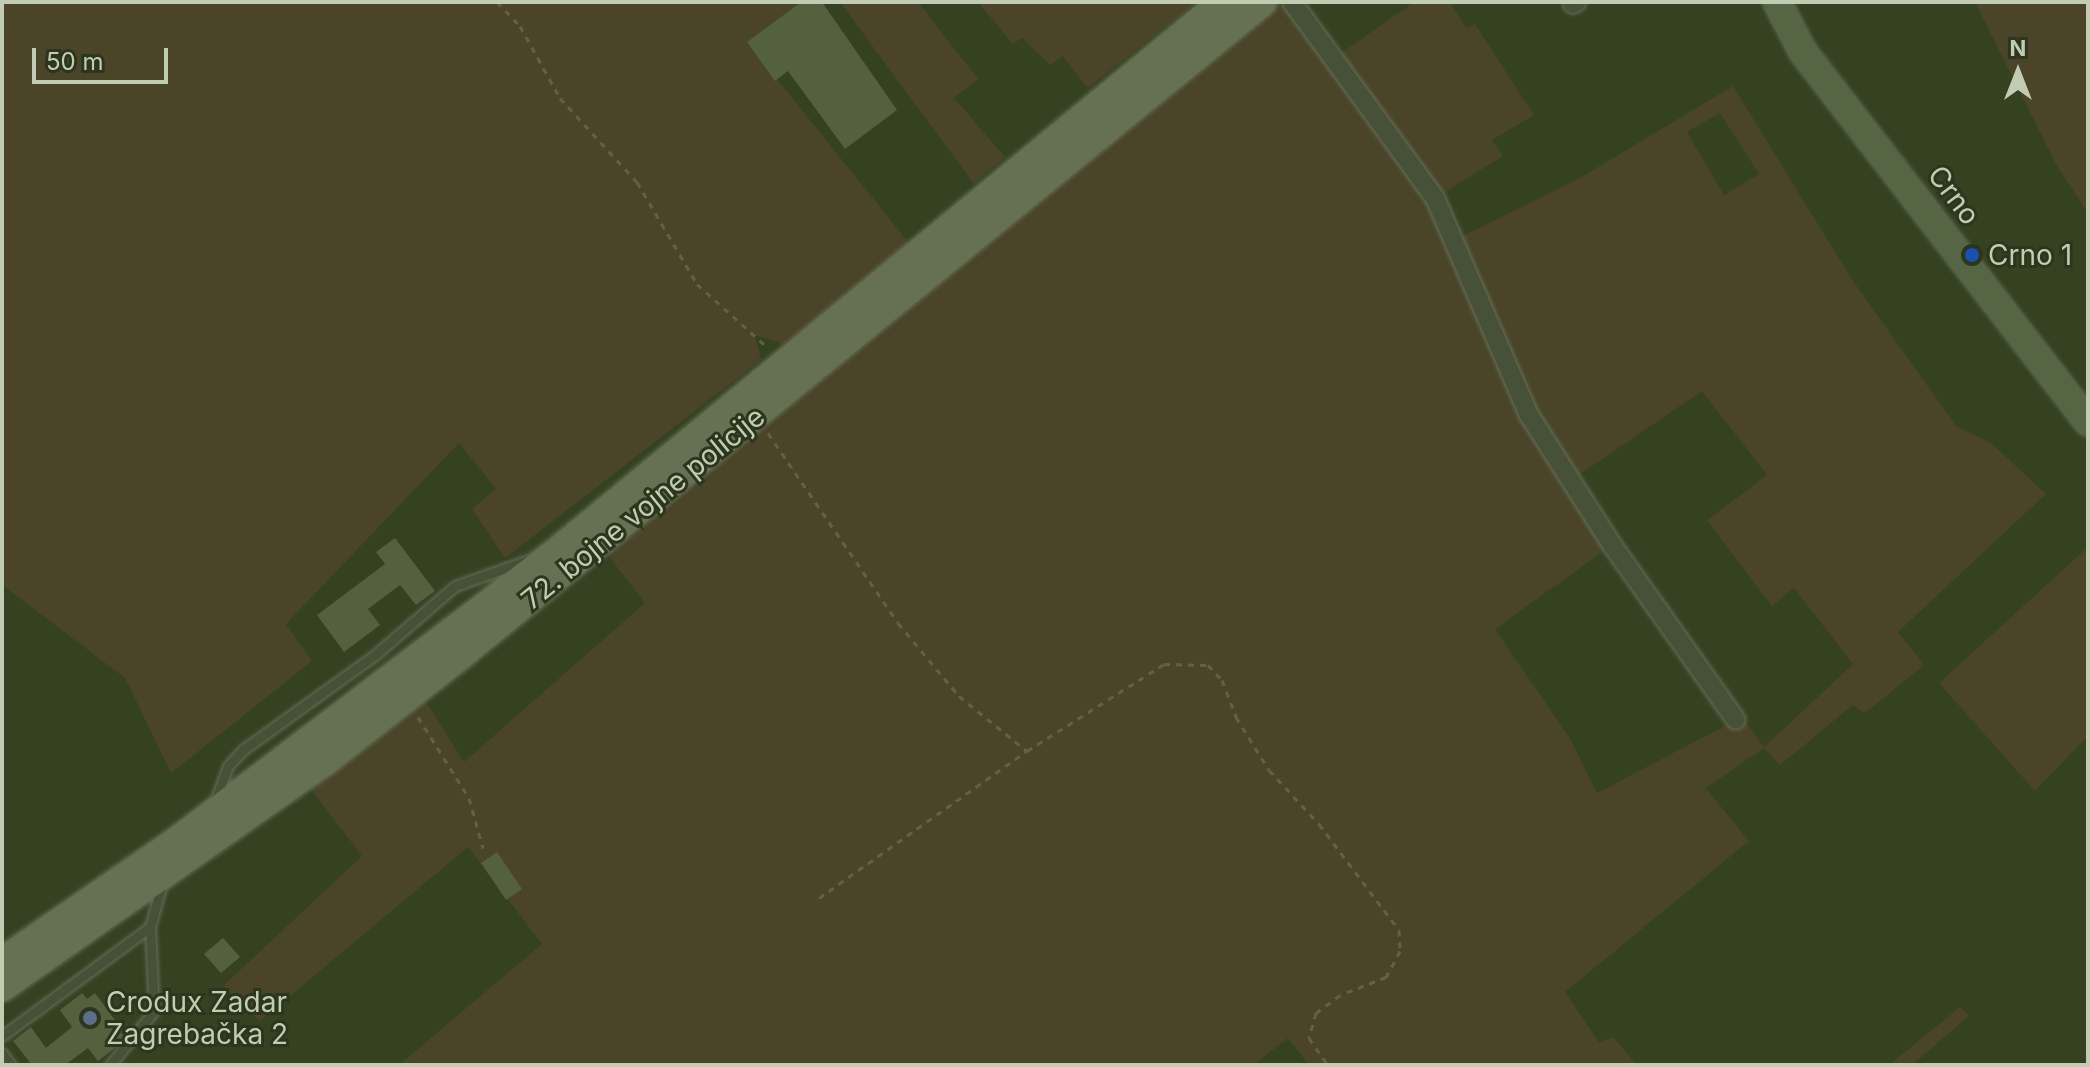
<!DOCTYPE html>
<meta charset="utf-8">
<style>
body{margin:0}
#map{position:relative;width:2090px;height:1067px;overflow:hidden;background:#354222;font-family:Inter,sans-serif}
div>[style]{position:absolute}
.green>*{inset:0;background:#4a4429}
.building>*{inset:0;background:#54613e}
.path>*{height:3px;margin-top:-1.5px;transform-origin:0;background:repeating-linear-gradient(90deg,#626146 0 6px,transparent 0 12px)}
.roads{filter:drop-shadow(0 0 2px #646f55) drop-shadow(0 0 2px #646f55)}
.lane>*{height:9px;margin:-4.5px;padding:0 4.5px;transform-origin:4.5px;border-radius:4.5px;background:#465137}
.street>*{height:18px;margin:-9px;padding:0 9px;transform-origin:9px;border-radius:9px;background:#465137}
.secondary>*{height:26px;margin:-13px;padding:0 13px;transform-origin:13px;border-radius:13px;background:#566544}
.primary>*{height:28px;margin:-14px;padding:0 14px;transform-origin:14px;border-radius:14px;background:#667154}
.dots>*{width:22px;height:22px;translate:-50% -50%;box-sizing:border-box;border:4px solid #2b361c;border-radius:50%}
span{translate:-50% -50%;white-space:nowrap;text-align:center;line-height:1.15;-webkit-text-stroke:6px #2b361c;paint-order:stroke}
.street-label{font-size:28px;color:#c1ccb3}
.poi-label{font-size:28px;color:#c1ccb3}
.left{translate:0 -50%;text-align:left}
.frame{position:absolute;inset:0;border:4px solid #c1ccb3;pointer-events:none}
.north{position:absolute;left:1978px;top:32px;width:80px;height:80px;-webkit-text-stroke:6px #2b361c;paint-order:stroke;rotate:0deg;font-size:22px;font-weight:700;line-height:32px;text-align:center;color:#c1ccb3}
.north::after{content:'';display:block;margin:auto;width:28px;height:36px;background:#c1ccb3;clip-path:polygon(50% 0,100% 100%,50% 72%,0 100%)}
.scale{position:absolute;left:32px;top:48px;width:136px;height:36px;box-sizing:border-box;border:4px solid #c1ccb3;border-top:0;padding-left:10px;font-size:24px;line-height:28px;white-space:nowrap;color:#c1ccb3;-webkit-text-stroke:6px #2b361c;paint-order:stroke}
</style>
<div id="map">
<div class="green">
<div style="clip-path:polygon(2px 2px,801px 2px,747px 42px,918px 254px,783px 344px,755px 335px,761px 360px,505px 558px,472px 509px,496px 489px,459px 443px,286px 624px,312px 661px,171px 773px,125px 678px,2px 585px)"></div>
<div style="clip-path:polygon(840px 2px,918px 2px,978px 79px,954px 98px,1005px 157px,974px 184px)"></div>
<div style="clip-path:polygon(978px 2px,1197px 2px,1088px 88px,1063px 56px,1050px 65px,1022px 38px,1013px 44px)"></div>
<div style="clip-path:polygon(evenodd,1277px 2px,1292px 2px,1333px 59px,1414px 2px,1450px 2px,1466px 28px,1475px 24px,1534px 115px,1492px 140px,1503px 156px,1435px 198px,1455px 240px,1580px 178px,1733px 86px,1851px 278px,1956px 426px,1991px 443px,2046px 494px,1898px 632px,1924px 665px,1865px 713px,1853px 705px,1780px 765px,1764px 748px,1706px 788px,1749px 841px,1565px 992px,1599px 1042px,1613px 1037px,1637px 1065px,1309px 1065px,1288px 1038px,1253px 1065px,399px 1065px,542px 944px,468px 847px,260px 1021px,223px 986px,362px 856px,310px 788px,423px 697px,464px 762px,645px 603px,607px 554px,1277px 2px,1720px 113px,1759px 174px,1724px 195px,1687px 132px,1720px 113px,1277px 2px,1702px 391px,1767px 475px,1707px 520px,1772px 606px,1794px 588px,1853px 664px,1764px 747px,1742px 717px,1597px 793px,1571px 740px,1495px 629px,1612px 545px,1570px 481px,1702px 391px)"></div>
<div style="clip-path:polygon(1975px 2px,2088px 2px,2088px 213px,2057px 166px)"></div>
<div style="clip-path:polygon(2088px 547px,2088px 736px,2035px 791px,1939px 683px)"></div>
<div style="clip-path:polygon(1960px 1007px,1969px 1016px,1912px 1065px,1889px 1065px)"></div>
</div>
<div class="building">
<div style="clip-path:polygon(801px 2px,822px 2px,897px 110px,845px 149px,788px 71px,775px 81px,747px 42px)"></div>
<div style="clip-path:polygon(395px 538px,435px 591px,416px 605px,400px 585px,368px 609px,380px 625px,344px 652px,317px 615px,385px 564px,376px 552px)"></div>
<div style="clip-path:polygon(497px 852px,522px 889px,506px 900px,481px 863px)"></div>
<div style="clip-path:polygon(223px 938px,240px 957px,221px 973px,204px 954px)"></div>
<div style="clip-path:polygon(82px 993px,87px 999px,95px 993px,128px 1038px,98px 1061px,88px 1048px,65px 1065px,32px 1065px,13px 1041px,31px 1027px,46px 1048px,72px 1027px,60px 1010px)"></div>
</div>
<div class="path">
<div style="left:497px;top:2px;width:33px;rotate:46deg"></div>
<div style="left:520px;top:26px;width:82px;rotate:60.9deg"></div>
<div style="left:560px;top:98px;width:114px;rotate:47.5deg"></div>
<div style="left:637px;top:182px;width:118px;rotate:59.5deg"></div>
<div style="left:697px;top:284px;width:96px;rotate:42deg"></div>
<div style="left:768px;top:433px;width:230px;rotate:55.6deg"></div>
<div style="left:898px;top:623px;width:95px;rotate:50.1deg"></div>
<div style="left:959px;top:696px;width:87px;rotate:39deg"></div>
<div style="left:1027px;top:751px;width:162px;rotate:-32.4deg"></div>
<div style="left:1164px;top:664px;width:44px;rotate:1.3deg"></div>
<div style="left:1208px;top:665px;width:21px;rotate:47deg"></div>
<div style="left:1222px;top:680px;width:40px;rotate:69deg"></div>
<div style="left:1236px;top:717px;width:62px;rotate:58.1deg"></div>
<div style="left:1269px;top:770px;width:74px;rotate:47.2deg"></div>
<div style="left:1319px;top:824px;width:133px;rotate:53deg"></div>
<div style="left:1399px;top:930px;width:21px;rotate:87deg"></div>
<div style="left:1400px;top:951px;width:30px;rotate:118deg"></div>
<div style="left:1386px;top:977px;width:49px;rotate:158.6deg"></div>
<div style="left:1340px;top:995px;width:30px;rotate:143deg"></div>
<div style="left:1316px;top:1013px;width:26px;rotate:106deg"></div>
<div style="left:1309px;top:1038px;width:33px;rotate:55deg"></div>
<div style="left:418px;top:717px;width:96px;rotate:57.8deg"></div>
<div style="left:469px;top:798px;width:52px;rotate:74.4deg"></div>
<div style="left:819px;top:898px;width:255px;rotate:-35.3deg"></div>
</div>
<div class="roads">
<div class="lane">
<div style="left:214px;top:804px;width:40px;rotate:-69.8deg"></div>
<div style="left:228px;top:766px;width:23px;rotate:-47deg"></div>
<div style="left:244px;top:749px;width:163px;rotate:-35.7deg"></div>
<div style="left:376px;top:654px;width:104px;rotate:-40.7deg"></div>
<div style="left:455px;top:586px;width:78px;rotate:-19.4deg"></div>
<div style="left:2px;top:1036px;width:184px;rotate:-36.4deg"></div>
<div style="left:2px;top:1053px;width:15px;rotate:53deg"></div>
<div style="left:110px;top:1065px;width:70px;rotate:-50.8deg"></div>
<div style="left:154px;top:1011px;width:84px;rotate:-92.7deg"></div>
<div style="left:150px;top:927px;width:41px;rotate:-74.6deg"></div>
</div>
<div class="street">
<div style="left:1292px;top:2px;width:243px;rotate:53.9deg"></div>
<div style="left:1435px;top:198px;width:236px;rotate:66.6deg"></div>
<div style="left:1529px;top:415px;width:154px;rotate:57.4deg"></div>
<div style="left:1612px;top:545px;width:214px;rotate:54.7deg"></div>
<div style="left:1573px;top:4px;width:4px;rotate:-27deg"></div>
</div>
<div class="secondary">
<div style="left:1777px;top:2px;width:56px;rotate:62.5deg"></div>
<div style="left:1803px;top:52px;width:467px;rotate:52.4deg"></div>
</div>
<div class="primary">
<div style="left:2px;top:962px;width:216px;rotate:-34.6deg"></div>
<div style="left:180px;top:839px;width:467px;rotate:-37.3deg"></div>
<div style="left:552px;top:556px;width:870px;rotate:-39.54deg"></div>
<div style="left:2px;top:987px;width:396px;rotate:-35deg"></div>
<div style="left:326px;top:760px;width:175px;rotate:-38deg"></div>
<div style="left:464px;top:652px;width:1029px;rotate:-39.16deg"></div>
</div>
</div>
<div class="dots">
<div style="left:1972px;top:255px;background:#1a4fb4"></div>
<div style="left:90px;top:1018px;background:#5c6f8a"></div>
</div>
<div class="street-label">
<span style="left:1954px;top:195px;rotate:53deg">Crno</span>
<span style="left:643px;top:508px;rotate:-39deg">72. bojne vojne policije</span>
</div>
<div class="poi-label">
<span class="left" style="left:1988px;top:255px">Crno 1</span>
<span class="left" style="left:106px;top:1018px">Crodux Zadar<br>Zagrebačka 2</span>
</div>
<div class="frame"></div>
<div class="north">N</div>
<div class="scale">50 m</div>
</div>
